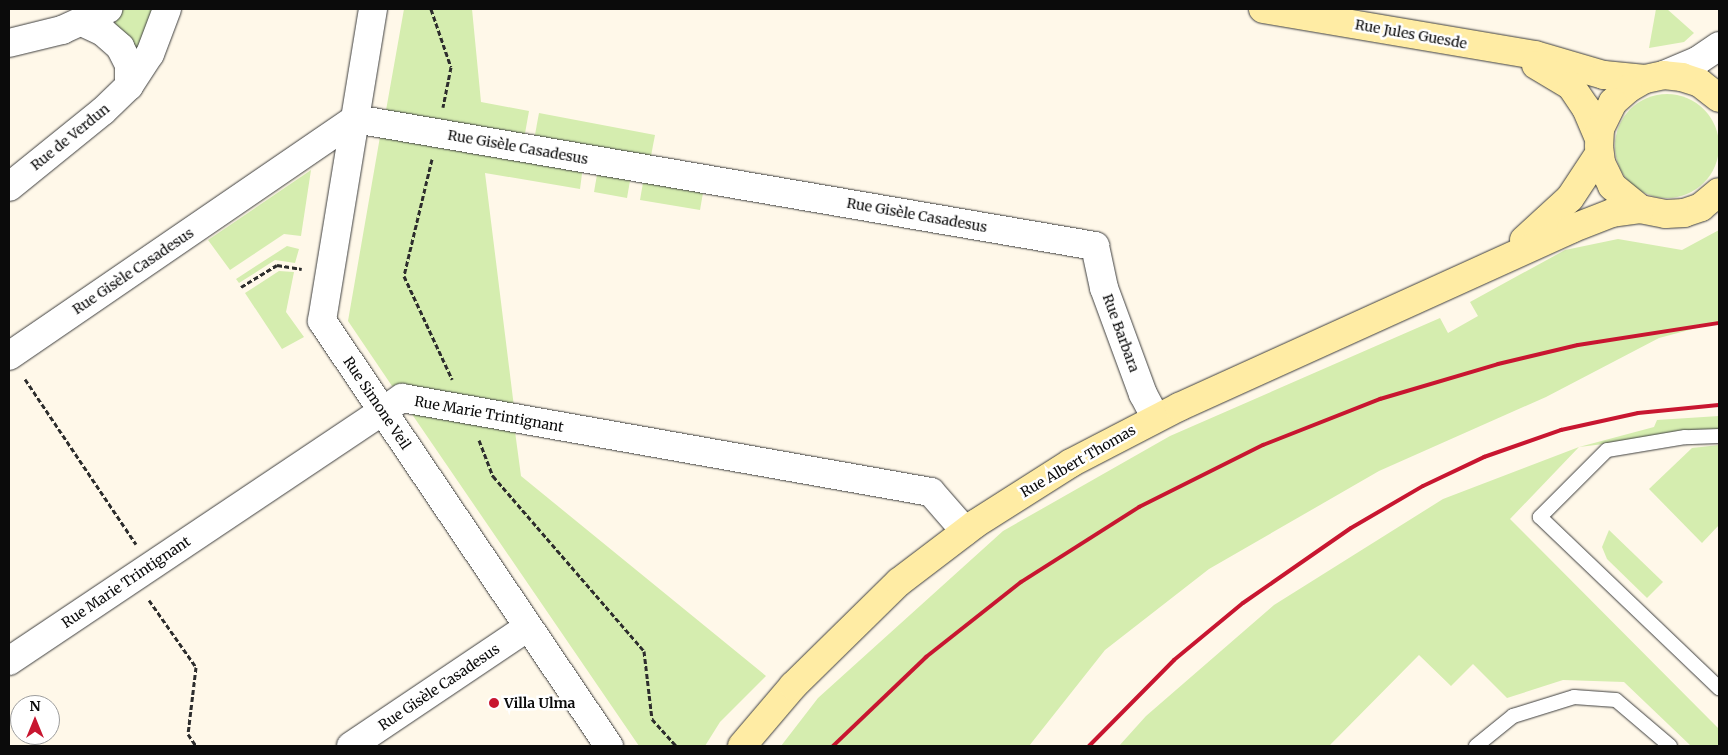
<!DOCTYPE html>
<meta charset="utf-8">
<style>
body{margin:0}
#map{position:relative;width:1728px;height:755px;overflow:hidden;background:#fff8e9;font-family:Merriweather,serif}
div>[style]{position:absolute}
.green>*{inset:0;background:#d5edaf}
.round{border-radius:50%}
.path>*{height:3px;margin-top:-1.5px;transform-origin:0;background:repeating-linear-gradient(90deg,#2d2d2d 0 5px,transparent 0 7.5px)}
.roads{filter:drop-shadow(0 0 1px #3e3e3e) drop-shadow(0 0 1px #3e3e3e)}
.lane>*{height:14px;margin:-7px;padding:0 7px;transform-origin:7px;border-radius:7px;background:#fff}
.street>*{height:28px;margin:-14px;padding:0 14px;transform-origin:14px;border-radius:14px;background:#fff}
.secondary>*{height:28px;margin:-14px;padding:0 14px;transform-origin:14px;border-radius:14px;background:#ffeca4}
.rail>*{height:4px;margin:-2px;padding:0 2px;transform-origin:2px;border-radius:2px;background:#c81630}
.dots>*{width:14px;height:14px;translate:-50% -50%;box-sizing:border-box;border:2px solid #fff;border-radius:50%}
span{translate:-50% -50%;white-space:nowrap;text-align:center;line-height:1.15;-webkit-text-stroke:5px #fff;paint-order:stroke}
.street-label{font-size:14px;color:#0b0b0b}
.poi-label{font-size:14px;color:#0b0b0b;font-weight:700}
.left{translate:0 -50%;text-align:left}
.frame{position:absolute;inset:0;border:10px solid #0b0b0b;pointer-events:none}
.north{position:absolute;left:10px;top:695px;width:50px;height:50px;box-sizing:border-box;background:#fff;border:1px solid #9d9d9d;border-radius:50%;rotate:0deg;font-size:14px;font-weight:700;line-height:20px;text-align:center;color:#0b0b0b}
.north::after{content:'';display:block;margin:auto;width:18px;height:22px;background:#c81630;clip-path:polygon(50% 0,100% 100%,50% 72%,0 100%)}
</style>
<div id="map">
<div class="green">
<div style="clip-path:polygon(124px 9px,157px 9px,140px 47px,132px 47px,115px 25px,117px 13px)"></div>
<div style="clip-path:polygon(404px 9px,472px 9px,481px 102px,529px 111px,524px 139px,385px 116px)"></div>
<div style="clip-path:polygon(1656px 9px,1667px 9px,1694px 33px,1684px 42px,1649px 48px)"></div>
<div class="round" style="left:1615px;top:94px;width:104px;height:104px"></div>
<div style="clip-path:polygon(539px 113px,655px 135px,650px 161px,534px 140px)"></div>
<div style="clip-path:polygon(381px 131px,583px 166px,580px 189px,485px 173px,514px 407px,392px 386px,348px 321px)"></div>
<div style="clip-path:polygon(598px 169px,631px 175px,627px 198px,594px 192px)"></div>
<div style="clip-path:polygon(311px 170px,301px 236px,284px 234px,230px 270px,208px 240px)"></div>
<div style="clip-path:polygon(644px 177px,704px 187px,700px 210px,640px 200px)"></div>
<div style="clip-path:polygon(1719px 230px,1719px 322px,1659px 338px,1546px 397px,1379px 471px,1209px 569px,1105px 650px,1029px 746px,781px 746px,818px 698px,1003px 531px,1170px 436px,1440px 318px,1448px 333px,1478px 316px,1470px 302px,1565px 250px,1618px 239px,1682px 250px)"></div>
<div style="clip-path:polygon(287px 246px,299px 249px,295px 263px,275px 260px,239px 283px,236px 279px)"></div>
<div style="clip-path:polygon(279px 271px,294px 272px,286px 312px,304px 337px,282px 349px,245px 293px)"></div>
<div style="clip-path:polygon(405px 404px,514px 424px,521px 476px,766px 676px,720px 722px,705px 746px,639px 746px)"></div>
<div style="clip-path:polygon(1719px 416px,1719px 430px,1579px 447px,1510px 519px,1719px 729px,1719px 746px,1691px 746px,1624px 682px,1563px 680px,1507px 698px,1473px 664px,1451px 686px,1419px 655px,1329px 746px,1119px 746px,1146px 716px,1274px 605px,1443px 499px,1579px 447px,1654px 427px,1657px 420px)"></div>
<div style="clip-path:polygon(1719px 445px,1719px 525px,1702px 543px,1649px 489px,1692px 448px)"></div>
<div style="clip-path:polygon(1609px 530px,1663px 582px,1647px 598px,1607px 559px,1602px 547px)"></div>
</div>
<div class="path">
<div style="left:431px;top:9px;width:61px;rotate:71deg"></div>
<div style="left:451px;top:67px;width:41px;rotate:101.3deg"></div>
<div style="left:432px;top:159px;width:120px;rotate:103.5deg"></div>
<div style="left:404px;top:276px;width:114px;rotate:65deg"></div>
<div style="left:241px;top:287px;width:42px;rotate:-31.4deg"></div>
<div style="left:277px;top:265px;width:25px;rotate:9deg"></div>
<div style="left:25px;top:379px;width:199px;rotate:56.1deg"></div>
<div style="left:479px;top:440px;width:39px;rotate:69deg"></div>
<div style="left:493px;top:476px;width:231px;rotate:49.2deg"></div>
<div style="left:644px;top:651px;width:68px;rotate:83.3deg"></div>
<div style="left:652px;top:719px;width:36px;rotate:48deg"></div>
<div style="left:149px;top:600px;width:82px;rotate:55deg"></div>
<div style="left:196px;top:667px;width:67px;rotate:96.8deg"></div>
<div style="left:188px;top:734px;width:14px;rotate:56deg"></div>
</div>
<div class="roads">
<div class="lane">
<div style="left:1719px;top:436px;width:34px;rotate:178deg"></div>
<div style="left:1685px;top:437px;width:79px;rotate:170.5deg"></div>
<div style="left:1607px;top:450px;width:95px;rotate:135deg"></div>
<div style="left:1540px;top:517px;width:248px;rotate:43.7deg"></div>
<div style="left:1476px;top:746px;width:48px;rotate:-39deg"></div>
<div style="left:1513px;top:716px;width:64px;rotate:-17.3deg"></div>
<div style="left:1574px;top:697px;width:42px;rotate:4.1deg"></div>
<div style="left:1616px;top:700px;width:71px;rotate:40.4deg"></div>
</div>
<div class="street">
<div style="left:373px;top:9px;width:316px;rotate:99.3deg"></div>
<div style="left:322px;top:321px;width:513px;rotate:55.97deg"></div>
<div style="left:82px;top:22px;width:23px;rotate:25deg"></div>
<div style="left:103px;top:32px;width:23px;rotate:41deg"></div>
<div style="left:120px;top:47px;width:20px;rotate:63deg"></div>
<div style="left:129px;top:65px;width:21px;rotate:90deg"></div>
<div style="left:9px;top:43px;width:55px;rotate:-13.8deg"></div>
<div style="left:62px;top:30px;width:51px;rotate:-24.5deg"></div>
<div style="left:1664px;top:75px;width:36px;rotate:-23deg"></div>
<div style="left:1697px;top:61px;width:27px;rotate:-34deg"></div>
<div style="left:9px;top:187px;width:121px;rotate:-39deg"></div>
<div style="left:103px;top:111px;width:36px;rotate:-44deg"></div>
<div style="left:129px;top:86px;width:38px;rotate:-57deg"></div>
<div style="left:150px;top:54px;width:48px;rotate:-69.3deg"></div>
<div style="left:9px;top:356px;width:419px;rotate:-34.4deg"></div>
<div style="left:355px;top:119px;width:751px;rotate:9.74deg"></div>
<div style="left:1095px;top:246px;width:43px;rotate:77.9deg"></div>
<div style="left:1104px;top:288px;width:113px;rotate:69.8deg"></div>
<div style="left:1143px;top:394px;width:27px;rotate:62deg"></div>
<div style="left:9px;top:661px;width:473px;rotate:-33.8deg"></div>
<div style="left:402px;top:398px;width:537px;rotate:10.08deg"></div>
<div style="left:931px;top:492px;width:52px;rotate:48.9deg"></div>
<div style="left:351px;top:746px;width:213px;rotate:-33.9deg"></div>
</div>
<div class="secondary">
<div style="left:1263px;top:9px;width:276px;rotate:9.6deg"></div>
<div style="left:1535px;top:55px;width:72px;rotate:16.2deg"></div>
<div style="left:1604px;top:75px;width:41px;rotate:5.6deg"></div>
<div style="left:1536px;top:65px;width:41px;rotate:31deg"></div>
<div style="left:1571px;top:86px;width:27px;rotate:56deg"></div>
<div style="left:1586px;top:108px;width:33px;rotate:67deg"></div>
<div style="left:1719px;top:98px;width:24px;rotate:-142deg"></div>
<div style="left:1700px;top:83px;width:19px;rotate:-162deg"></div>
<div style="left:1682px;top:77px;width:18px;rotate:-174deg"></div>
<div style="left:1664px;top:75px;width:19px;rotate:168deg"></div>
<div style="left:1645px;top:79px;width:20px;rotate:150deg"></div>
<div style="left:1628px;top:89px;width:20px;rotate:139deg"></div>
<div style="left:1613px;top:102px;width:30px;rotate:116deg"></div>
<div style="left:1600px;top:129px;width:17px;rotate:93deg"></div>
<div style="left:1599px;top:146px;width:17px;rotate:83deg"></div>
<div style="left:1601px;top:163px;width:25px;rotate:64deg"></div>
<div style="left:1612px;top:186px;width:36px;rotate:39deg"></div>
<div style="left:1640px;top:209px;width:26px;rotate:11deg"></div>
<div style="left:1666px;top:214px;width:18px;rotate:-3deg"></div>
<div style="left:1684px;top:213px;width:18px;rotate:-19deg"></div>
<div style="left:1701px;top:207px;width:23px;rotate:-40deg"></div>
<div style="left:1524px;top:240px;width:62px;rotate:-42.4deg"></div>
<div style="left:1570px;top:198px;width:53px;rotate:-56.6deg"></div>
<div style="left:742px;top:746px;width:79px;rotate:-49.6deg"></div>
<div style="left:793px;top:686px;width:148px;rotate:-44.5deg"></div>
<div style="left:899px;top:582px;width:96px;rotate:-37.3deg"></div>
<div style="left:975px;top:524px;width:114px;rotate:-32.4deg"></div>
<div style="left:1071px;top:463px;width:122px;rotate:-27.4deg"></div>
<div style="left:1179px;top:407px;width:431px;rotate:-24.4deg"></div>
<div style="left:1571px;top:229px;width:44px;rotate:-21.3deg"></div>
<div style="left:1612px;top:213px;width:28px;rotate:-8deg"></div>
</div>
</div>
<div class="rail">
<div style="left:833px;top:746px;width:129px;rotate:-43.7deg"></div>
<div style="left:926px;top:657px;width:121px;rotate:-38.3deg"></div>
<div style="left:1021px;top:582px;width:140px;rotate:-32.4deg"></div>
<div style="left:1139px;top:507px;width:139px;rotate:-26.6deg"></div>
<div style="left:1263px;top:445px;width:126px;rotate:-21.5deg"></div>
<div style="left:1380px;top:399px;width:123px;rotate:-16.5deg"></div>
<div style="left:1498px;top:364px;width:82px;rotate:-13.4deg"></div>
<div style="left:1578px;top:345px;width:143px;rotate:-8.9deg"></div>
<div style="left:1089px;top:746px;width:121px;rotate:-45.3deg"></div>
<div style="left:1174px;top:660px;width:89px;rotate:-39.6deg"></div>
<div style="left:1243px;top:603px;width:131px;rotate:-34.8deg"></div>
<div style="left:1351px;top:528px;width:83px;rotate:-30.3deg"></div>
<div style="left:1423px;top:486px;width:68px;rotate:-25.4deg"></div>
<div style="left:1484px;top:457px;width:82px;rotate:-19.3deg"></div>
<div style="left:1561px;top:430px;width:79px;rotate:-12.4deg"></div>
<div style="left:1638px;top:413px;width:81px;rotate:-5.6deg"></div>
</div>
<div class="dots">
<div style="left:494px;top:703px;background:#c81630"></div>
</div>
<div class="street-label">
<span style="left:1411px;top:34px;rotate:10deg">Rue Jules Guesde</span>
<span style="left:70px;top:137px;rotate:-39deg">Rue de Verdun</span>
<span style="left:518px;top:147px;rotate:10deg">Rue Gisèle Casadesus</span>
<span style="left:917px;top:215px;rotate:10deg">Rue Gisèle Casadesus</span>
<span style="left:133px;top:271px;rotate:-34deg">Rue Gisèle Casadesus</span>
<span style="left:1121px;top:333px;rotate:70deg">Rue Barbara</span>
<span style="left:377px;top:403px;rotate:56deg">Rue Simone Veil</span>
<span style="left:489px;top:414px;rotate:10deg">Rue Marie Trintignant</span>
<span style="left:1078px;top:461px;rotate:-30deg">Rue Albert Thomas</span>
<span style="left:126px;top:582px;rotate:-34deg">Rue Marie Trintignant</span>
<span style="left:439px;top:687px;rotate:-34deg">Rue Gisèle Casadesus</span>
</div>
<div class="poi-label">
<span class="left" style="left:504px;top:703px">Villa Ulma</span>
</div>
<div class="frame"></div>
<div class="north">N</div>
</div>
